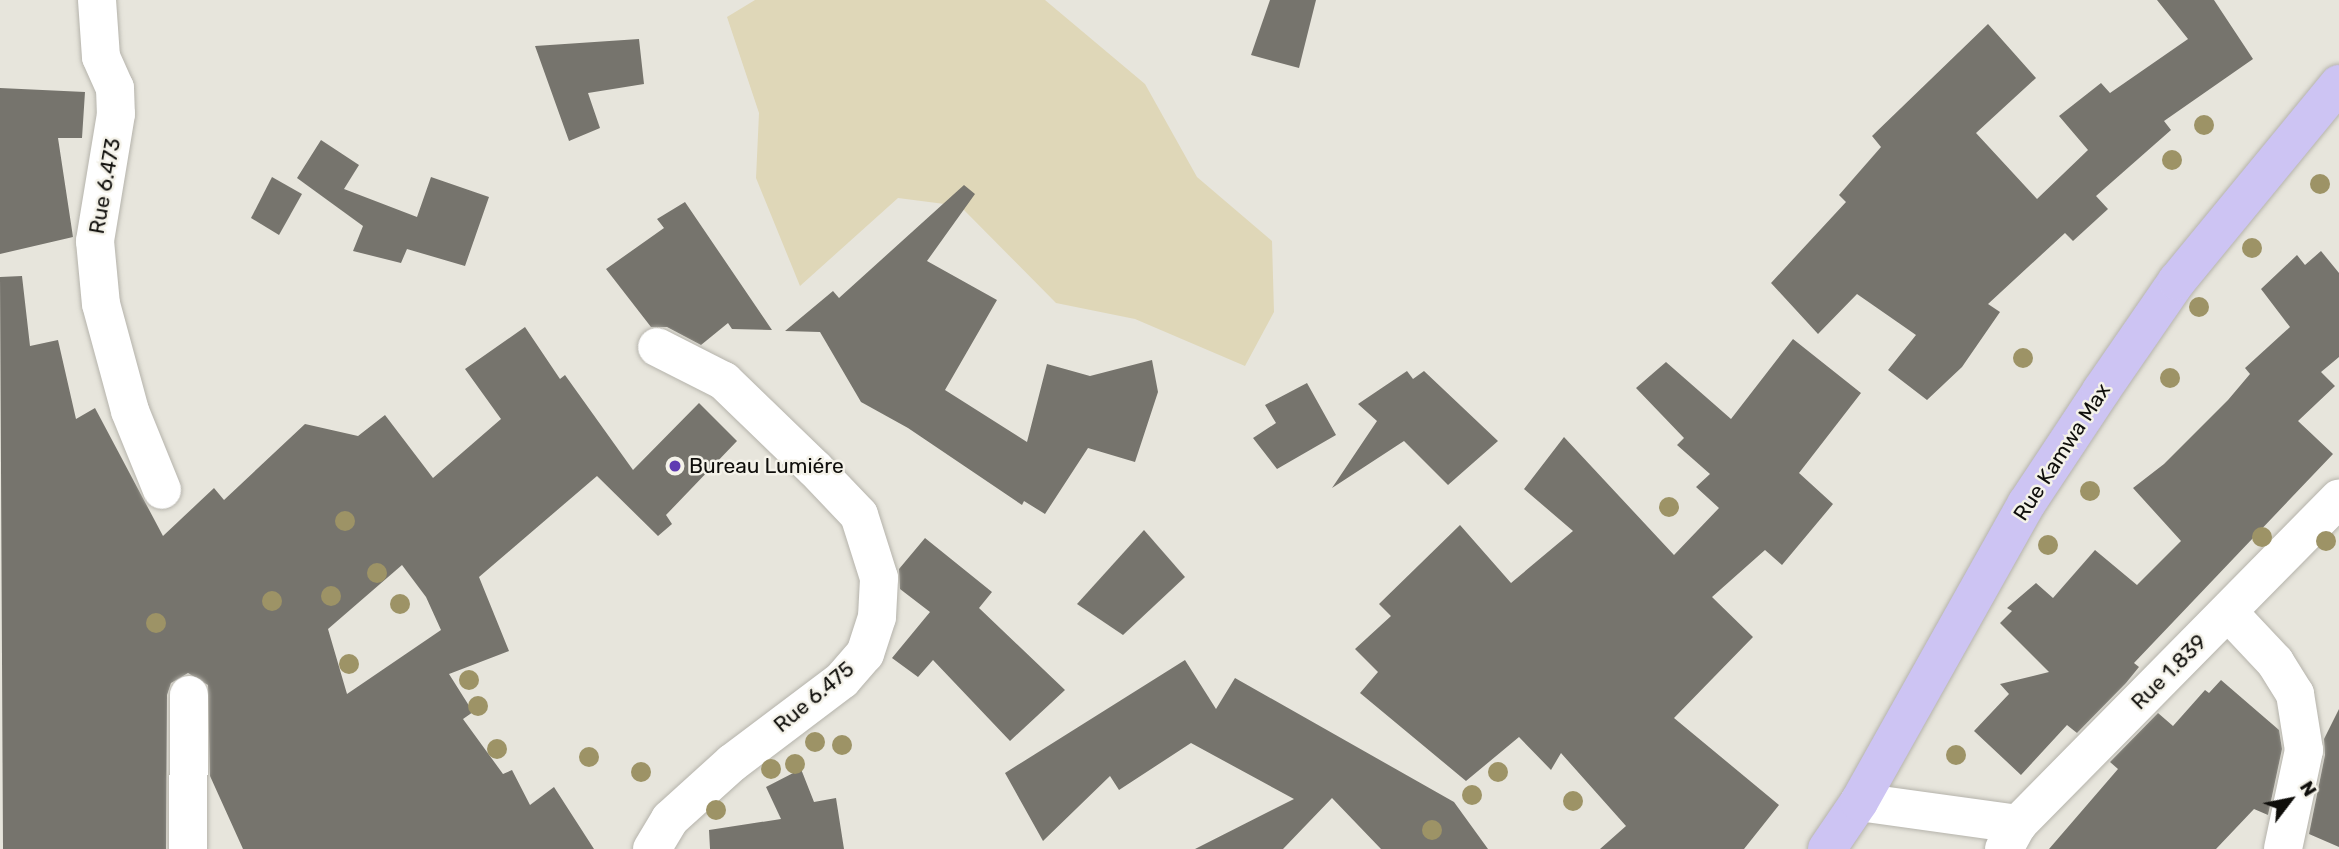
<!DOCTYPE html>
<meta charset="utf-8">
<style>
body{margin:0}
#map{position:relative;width:2339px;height:849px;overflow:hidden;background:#e7e5dc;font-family:Rubik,sans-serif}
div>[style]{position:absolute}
.green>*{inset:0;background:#dfd7b8}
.building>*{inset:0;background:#76746d}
.roads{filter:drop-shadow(0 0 2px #b5b3ab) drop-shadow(0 0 2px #b5b3ab)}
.minor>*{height:38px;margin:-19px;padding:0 19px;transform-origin:19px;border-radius:19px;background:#fff}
.major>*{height:38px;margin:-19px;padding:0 19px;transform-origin:19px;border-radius:19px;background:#cdc4f3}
.trees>*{width:20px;height:20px;margin:-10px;border-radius:50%;background:#9d9366}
.dots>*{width:19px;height:19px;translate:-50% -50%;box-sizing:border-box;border:4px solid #f4f2e9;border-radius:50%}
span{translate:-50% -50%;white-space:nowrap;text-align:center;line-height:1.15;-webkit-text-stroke:5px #f4f2e9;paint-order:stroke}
.street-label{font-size:21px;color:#0f0e0b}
.poi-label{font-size:21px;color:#0f0e0b}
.left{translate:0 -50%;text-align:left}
.north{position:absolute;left:2255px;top:765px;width:70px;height:70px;-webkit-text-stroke:5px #f4f2e9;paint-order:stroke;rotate:58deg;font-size:19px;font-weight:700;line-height:28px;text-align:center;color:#0f0e0b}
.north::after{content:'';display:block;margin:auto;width:24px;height:32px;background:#0f0e0b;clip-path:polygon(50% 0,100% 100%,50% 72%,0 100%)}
</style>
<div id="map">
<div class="green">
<div style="clip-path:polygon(755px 0,1045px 0,1145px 84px,1197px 177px,1272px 241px,1274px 312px,1245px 366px,1135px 319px,1056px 303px,960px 206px,898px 198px,800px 286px,756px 178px,759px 113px,727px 17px)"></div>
</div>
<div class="building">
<div style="clip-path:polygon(1270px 0,1316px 0,1299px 68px,1251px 55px)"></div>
<div style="clip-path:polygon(2157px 0,2214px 0,2253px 59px,2164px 121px,2171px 130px,2096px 196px,2108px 209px,2073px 241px,2065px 233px,1988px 304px,2000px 312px,1962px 367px,1927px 400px,1888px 370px,1916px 335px,1857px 294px,1818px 334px,1771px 283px,1846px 202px,1839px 195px,1881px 147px,1872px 136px,1988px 24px,2036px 78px,1976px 133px,2037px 199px,2088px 150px,2059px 116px,2101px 83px,2110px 93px,2188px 39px)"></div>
<div style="clip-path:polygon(639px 39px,644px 84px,588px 93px,600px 128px,569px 141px,535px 46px)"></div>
<div style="clip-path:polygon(0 88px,85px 92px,82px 138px,58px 138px,73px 237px,0 254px)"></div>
<div style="clip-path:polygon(321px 140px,359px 165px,344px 189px,417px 217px,431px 177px,489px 197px,465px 266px,407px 249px,401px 263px,353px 251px,363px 226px,297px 178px)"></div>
<div style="clip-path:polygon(272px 177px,302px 194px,279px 235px,251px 218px)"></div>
<div style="clip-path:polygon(964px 185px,975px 194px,927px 261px,997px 300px,945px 390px,1027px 442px,1047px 364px,1090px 376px,1152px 360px,1158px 392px,1135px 462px,1088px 448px,1045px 514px,1024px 501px,1022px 505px,908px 428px,861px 402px,820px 332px,785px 331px,833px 291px,839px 298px)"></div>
<div style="clip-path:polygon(685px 202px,772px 330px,732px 329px,728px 323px,701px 345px,667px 327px,651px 327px,606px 269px,664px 228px,657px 219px)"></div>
<div style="clip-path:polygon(2321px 251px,2339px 273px,2339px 357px,2321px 372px,2335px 386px,2298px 421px,2333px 454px,2134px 663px,2139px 667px,2126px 683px,2077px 733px,2067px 725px,2021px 775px,1974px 731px,2009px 694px,2000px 684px,2049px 672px,2000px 623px,2012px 611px,2007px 608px,2036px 583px,2053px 598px,2095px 550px,2137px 585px,2181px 541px,2133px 488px,2164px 464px,2228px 400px,2250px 374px,2245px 368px,2290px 327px,2261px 289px,2297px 255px,2305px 265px)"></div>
<div style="clip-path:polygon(evenodd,22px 276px,30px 346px,58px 340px,76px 419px,95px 408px,163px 536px,214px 488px,224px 500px,305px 424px,358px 436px,385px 415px,433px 478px,501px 419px,465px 369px,525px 327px,560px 379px,565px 375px,633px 470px,699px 403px,737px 441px,666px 515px,672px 524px,658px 536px,597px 476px,479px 577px,509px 651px,449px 674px,473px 712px,463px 719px,503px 774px,512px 770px,530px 805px,554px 787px,594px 849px,243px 849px,210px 776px,208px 685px,188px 673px,171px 683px,167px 695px,166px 849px,3px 849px,0 277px,22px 276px,402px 565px,426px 597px,441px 630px,347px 694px,328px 629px,402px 565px)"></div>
<div style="clip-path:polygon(1793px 339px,1861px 393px,1799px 473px,1833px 504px,1782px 565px,1765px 550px,1712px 597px,1753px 637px,1674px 718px,1779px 805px,1744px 849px,1600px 849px,1626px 826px,1561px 753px,1551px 770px,1519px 737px,1466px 781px,1360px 693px,1378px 672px,1355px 649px,1391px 616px,1379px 604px,1460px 525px,1511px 583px,1573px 531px,1524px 489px,1564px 437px,1674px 555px,1719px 508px,1696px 487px,1710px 474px,1677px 445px,1684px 438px,1636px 388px,1666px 362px,1731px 419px)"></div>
<div style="clip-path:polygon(1407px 371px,1413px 379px,1424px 371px,1498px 441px,1448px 485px,1404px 441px,1332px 488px,1377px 421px,1358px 404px)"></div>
<div style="clip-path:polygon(1307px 383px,1336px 435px,1277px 469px,1253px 438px,1276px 423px,1265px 405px)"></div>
<div style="clip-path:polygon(1144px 530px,1185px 577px,1123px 635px,1077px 604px)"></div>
<div style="clip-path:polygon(925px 538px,992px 592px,979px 608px,1065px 690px,1010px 741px,933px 660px,918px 677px,892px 658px,930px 612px,900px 589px,899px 569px)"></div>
<div style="clip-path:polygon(1185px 660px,1216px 709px,1235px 678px,1454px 802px,1488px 849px,1381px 849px,1332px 798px,1283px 849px,1195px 849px,1294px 799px,1191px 743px,1119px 790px,1110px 776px,1043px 841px,1005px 773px)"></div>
<div style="clip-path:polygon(2221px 680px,2279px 730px,2282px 749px,2268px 815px,2254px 809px,2216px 849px,2049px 849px,2118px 769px,2110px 762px,2158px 713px,2173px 726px,2205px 690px,2209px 693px)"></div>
<div style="clip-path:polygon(2339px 709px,2339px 847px,2309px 834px,2325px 755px,2324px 739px)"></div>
<div style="clip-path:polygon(801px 769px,814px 802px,836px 798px,844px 849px,710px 849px,709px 830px,781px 819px,766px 787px)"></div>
</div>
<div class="roads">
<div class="minor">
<div style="left:97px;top:0;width:57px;rotate:86deg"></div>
<div style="left:101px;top:57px;width:34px;rotate:66deg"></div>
<div style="left:115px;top:88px;width:26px;rotate:88deg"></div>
<div style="left:116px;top:114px;width:129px;rotate:99.4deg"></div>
<div style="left:95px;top:241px;width:63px;rotate:84.6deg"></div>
<div style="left:101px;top:304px;width:111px;rotate:74.8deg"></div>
<div style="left:130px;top:411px;width:85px;rotate:67.9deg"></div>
<div style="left:2228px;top:612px;width:69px;rotate:46.8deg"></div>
<div style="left:2275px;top:662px;width:38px;rotate:58deg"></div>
<div style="left:2295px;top:694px;width:57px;rotate:80.9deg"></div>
<div style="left:2304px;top:750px;width:101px;rotate:102deg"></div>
<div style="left:1859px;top:802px;width:161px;rotate:7.9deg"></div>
<div style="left:188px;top:849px;width:154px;rotate:-89.6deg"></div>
<div style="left:652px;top:849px;width:35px;rotate:-59deg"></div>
<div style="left:670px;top:819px;width:84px;rotate:-42.1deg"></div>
<div style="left:732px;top:763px;width:138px;rotate:-37deg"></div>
<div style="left:842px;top:680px;width:35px;rotate:-49deg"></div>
<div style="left:865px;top:654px;width:39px;rotate:-72deg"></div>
<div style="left:877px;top:617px;width:39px;rotate:-87deg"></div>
<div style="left:879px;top:578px;width:66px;rotate:-107.6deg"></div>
<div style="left:859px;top:515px;width:64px;rotate:-133.7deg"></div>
<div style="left:815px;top:469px;width:127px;rotate:-136deg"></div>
<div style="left:724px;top:381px;width:75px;rotate:-153.1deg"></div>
<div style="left:2004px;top:849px;width:29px;rotate:-61deg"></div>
<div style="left:2018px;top:824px;width:457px;rotate:-45.4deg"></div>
</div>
<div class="major">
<div style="left:1827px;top:849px;width:57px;rotate:-55.8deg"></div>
<div style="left:1859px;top:802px;width:343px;rotate:-60.7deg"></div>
<div style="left:2027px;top:503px;width:134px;rotate:-56.5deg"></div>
<div style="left:2101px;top:391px;width:134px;rotate:-55.4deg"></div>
<div style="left:2177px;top:281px;width:255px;rotate:-50.6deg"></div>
</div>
</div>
<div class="trees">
<div style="left:2204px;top:125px"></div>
<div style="left:2172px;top:160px"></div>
<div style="left:2320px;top:184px"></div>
<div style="left:2252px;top:248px"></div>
<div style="left:2199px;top:307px"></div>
<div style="left:2023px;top:358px"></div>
<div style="left:2170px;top:378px"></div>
<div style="left:2090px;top:491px"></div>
<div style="left:1669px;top:507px"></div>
<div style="left:345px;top:521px"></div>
<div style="left:2262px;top:537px"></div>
<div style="left:2326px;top:541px"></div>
<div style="left:2048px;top:545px"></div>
<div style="left:377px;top:573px"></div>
<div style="left:331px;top:596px"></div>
<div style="left:272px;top:601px"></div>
<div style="left:400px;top:604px"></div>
<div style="left:156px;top:623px"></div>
<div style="left:349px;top:664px"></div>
<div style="left:469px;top:680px"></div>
<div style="left:478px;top:706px"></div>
<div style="left:815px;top:742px"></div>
<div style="left:842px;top:745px"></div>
<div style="left:497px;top:749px"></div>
<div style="left:1956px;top:755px"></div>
<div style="left:589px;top:757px"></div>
<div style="left:795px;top:764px"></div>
<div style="left:771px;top:769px"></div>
<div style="left:641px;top:772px"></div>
<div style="left:1498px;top:772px"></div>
<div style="left:1472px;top:795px"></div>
<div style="left:1573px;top:801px"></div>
<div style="left:716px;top:810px"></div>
<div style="left:1432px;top:830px"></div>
</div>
<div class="dots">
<div style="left:675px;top:466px;background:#5f3ab2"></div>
</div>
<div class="street-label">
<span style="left:105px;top:186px;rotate:-80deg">Rue 6.473</span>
<span style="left:2062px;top:452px;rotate:-57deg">Rue Kamwa Max</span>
<span style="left:2169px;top:672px;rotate:-45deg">Rue 1.839</span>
<span style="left:814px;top:697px;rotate:-40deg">Rue 6.475</span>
</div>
<div class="poi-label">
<span class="left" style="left:689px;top:466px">Bureau Lumiére</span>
</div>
<div class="north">N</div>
</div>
